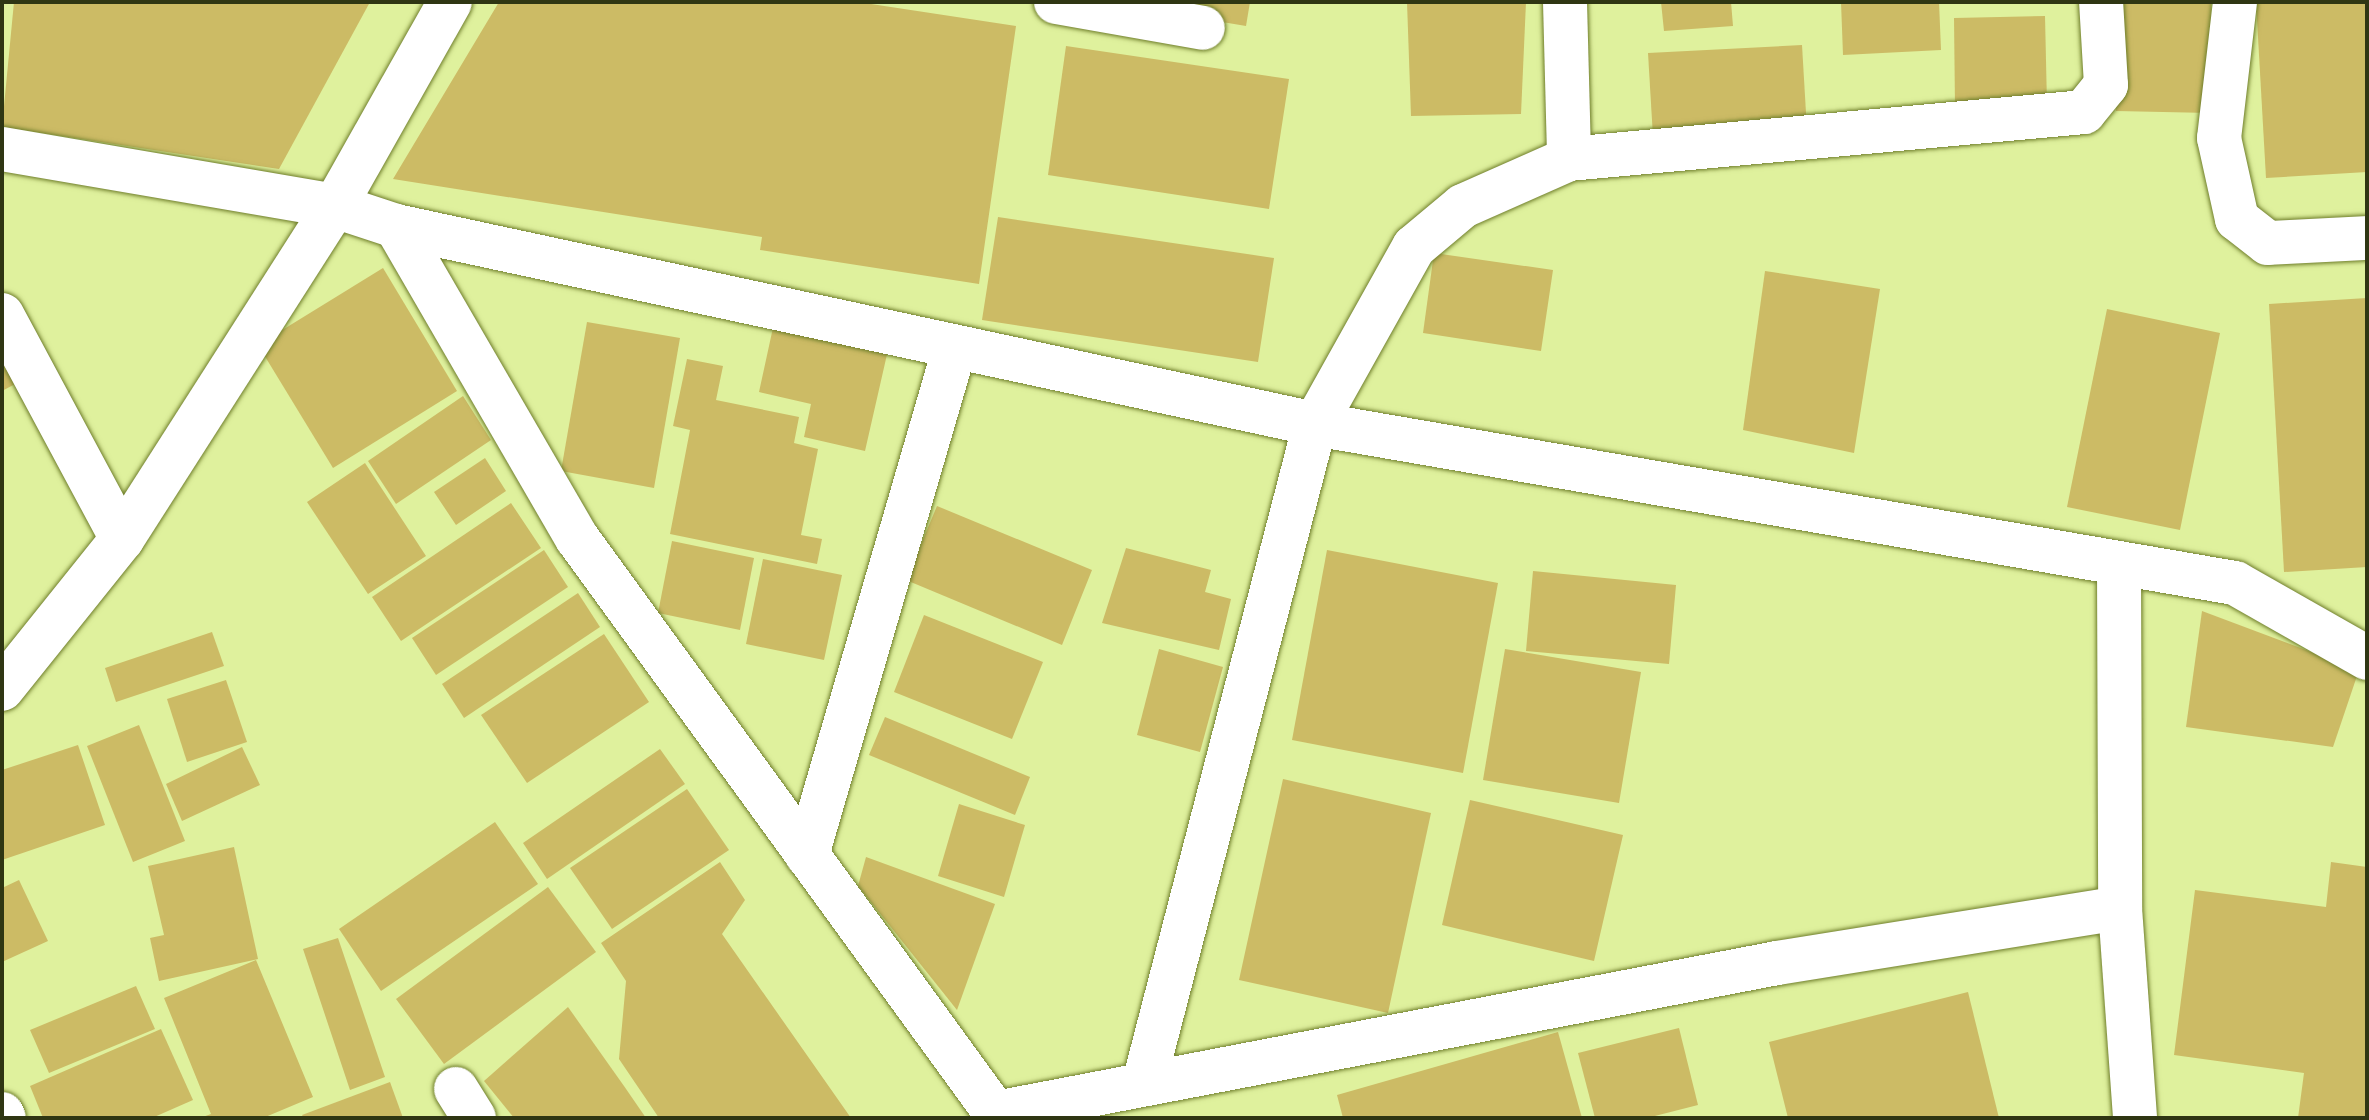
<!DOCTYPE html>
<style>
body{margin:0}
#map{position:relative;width:2369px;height:1120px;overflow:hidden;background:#dff19d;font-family:"Sofia Sans Condensed",sans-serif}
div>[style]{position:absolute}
.building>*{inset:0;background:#ccbb65}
.roads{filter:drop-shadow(0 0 2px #6f7e2b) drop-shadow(0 0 2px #6f7e2b)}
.minor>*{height:44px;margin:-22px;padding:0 22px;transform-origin:22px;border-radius:22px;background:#fff}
span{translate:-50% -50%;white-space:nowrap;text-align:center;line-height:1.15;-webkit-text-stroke:7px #fff;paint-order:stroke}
.frame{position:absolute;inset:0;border:4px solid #2f3613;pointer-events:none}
</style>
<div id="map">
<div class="building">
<div style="clip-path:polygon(14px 2px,370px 2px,279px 169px,2px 127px)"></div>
<div style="clip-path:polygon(499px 2px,858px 2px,1016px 26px,979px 284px,760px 250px,762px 237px,393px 179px)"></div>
<div style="clip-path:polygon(1103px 2px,1250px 2px,1246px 26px)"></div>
<div style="clip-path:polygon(1407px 2px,1526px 2px,1521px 114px,1411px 116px)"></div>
<div style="clip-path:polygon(1661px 2px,1731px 2px,1733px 26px,1664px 31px)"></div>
<div style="clip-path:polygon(1841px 2px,1939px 2px,1941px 50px,1843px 55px)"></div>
<div style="clip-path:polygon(2117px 2px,2211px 2px,2210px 113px,2116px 111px)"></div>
<div style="clip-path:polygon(2256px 2px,2367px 2px,2367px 172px,2266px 178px)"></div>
<div style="clip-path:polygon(2045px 16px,2047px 105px,1955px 107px,1954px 18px)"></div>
<div style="clip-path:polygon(1802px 45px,1807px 130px,1653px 137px,1648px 53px)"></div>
<div style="clip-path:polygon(1066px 46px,1289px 79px,1269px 209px,1048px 175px)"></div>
<div style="clip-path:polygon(998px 217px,1274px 258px,1258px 362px,982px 320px)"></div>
<div style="clip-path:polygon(1434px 253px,1553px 270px,1541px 351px,1423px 333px)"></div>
<div style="clip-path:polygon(383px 268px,457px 391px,333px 468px,258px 345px)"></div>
<div style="clip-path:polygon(1765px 271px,1880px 289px,1854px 453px,1743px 430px)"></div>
<div style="clip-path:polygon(2367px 298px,2367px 567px,2284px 572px,2269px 304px)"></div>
<div style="clip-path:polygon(2107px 309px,2220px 333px,2180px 530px,2067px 507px)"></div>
<div style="clip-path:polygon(587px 322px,680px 338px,654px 488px,561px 471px)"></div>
<div style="clip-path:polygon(774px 323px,888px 350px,865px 451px,804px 437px,811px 404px,759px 392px)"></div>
<div style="clip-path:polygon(2px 355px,17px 383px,2px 391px)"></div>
<div style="clip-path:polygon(687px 359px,723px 366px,716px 400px,799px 417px,794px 443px,818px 449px,801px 535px,822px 539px,817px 564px,670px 534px,690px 430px,673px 426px)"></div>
<div style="clip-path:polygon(463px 396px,491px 440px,396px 504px,368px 461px)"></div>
<div style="clip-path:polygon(485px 458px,506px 491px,456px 525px,434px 492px)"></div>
<div style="clip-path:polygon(365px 463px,426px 556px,368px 594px,307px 502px)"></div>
<div style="clip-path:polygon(511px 503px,541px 548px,401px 641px,372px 597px)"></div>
<div style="clip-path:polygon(937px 506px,1092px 570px,1062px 645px,906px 580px)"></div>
<div style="clip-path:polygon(672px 541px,754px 558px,740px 630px,658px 613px)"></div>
<div style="clip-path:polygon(1126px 548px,1211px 570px,1205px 592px,1231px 599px,1219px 650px,1102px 623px)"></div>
<div style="clip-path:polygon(544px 550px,568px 587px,436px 675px,412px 638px)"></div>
<div style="clip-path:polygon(1327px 550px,1498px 583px,1463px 773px,1292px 740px)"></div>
<div style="clip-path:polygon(763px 559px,842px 575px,824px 660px,746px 644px)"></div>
<div style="clip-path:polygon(1533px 571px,1676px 585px,1669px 664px,1526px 651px)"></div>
<div style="clip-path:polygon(578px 593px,600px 627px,464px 718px,442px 684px)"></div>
<div style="clip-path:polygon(2202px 611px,2359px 670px,2333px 747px,2186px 727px)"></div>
<div style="clip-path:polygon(924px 615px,1043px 662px,1012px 739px,894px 692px)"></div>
<div style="clip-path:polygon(212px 632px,224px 666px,116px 702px,105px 668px)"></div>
<div style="clip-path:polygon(604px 634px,649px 702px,527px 783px,481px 715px)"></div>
<div style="clip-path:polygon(1159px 649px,1223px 667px,1200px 752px,1137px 735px)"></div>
<div style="clip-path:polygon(1505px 649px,1641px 672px,1619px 803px,1483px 780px)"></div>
<div style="clip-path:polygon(226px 680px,247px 742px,187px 762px,167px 699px)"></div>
<div style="clip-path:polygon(885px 717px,1030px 777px,1015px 815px,869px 755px)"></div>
<div style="clip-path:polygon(139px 725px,185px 841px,133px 862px,87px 746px)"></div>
<div style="clip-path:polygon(78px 745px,105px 825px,2px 860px,2px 770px)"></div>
<div style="clip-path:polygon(242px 747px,260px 785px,182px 821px,166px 784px)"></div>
<div style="clip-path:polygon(660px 749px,685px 784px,547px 879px,523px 843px)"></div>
<div style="clip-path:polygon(1283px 779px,1431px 813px,1388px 1013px,1239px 980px)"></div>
<div style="clip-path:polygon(687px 789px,729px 850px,612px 929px,570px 868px)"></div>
<div style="clip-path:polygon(1470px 800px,1623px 835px,1594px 961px,1442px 925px)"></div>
<div style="clip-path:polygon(959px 804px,1025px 825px,1004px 897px,938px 876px)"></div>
<div style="clip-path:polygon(495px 822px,538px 884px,381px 991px,339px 929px)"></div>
<div style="clip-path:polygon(234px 847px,258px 959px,159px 981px,150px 938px,164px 935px,148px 866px)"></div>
<div style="clip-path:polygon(866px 857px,995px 904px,957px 1010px,858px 886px)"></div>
<div style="clip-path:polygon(720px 862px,745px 900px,722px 934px,851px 1118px,659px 1118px,619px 1059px,626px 981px,601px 943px)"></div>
<div style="clip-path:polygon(2331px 862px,2367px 867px,2367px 1118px,2298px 1118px,2304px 1073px,2174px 1055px,2195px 890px,2326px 907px)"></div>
<div style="clip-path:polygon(19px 880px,48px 941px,2px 962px,2px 888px)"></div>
<div style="clip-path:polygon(548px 887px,596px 952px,444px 1064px,396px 999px)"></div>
<div style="clip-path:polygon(338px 938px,385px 1077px,350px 1090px,303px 949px)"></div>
<div style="clip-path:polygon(256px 960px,313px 1097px,263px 1118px,200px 1118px,211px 1114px,164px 998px)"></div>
<div style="clip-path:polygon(136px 986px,155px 1029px,49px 1073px,30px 1030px)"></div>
<div style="clip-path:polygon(1968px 992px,1999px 1118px,1788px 1118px,1769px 1042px)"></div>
<div style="clip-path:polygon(568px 1007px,624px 1086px,646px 1118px,514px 1118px,484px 1081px)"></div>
<div style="clip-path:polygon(1679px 1028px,1698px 1105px,1647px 1118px,1595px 1118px,1578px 1053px)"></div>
<div style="clip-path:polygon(161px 1029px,193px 1100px,152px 1118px,43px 1118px,30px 1086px)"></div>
<div style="clip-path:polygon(1558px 1032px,1582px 1118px,1343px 1118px,1337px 1095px)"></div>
<div style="clip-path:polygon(390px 1082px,403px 1118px,304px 1118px,302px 1115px)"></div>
</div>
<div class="roads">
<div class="minor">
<div style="left:1056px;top:2px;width:149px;rotate:10deg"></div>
<div style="left:1565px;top:2px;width:157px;rotate:88.5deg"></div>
<div style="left:2235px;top:2px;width:137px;rotate:96.7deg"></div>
<div style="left:2219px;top:138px;width:83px;rotate:77.5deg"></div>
<div style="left:2237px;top:219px;width:39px;rotate:38deg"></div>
<div style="left:2268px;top:243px;width:99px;rotate:-2.9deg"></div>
<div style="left:2px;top:149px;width:338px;rotate:9.7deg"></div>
<div style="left:335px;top:206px;width:64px;rotate:18.2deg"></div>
<div style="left:396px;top:226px;width:361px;rotate:59.9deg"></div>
<div style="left:577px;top:538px;width:717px;rotate:53.96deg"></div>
<div style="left:396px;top:226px;width:940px;rotate:12.16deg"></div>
<div style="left:1315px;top:424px;width:934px;rotate:9.81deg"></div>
<div style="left:2235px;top:583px;width:152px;rotate:29.6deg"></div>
<div style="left:2px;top:315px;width:254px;rotate:61.8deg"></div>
<div style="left:122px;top:539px;width:192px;rotate:128.7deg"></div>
<div style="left:122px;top:539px;width:395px;rotate:-57.4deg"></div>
<div style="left:335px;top:206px;width:234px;rotate:-60.6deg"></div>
<div style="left:2119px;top:566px;width:342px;rotate:89.8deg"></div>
<div style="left:2120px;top:908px;width:211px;rotate:85.9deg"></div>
<div style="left:807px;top:855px;width:529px;rotate:-73.76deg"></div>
<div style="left:1144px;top:1083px;width:681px;rotate:-75.45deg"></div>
<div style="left:1315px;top:424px;width:203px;rotate:-60.8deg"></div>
<div style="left:1414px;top:247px;width:64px;rotate:-39.9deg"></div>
<div style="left:1463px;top:206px;width:116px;rotate:-23.9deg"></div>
<div style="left:1569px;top:159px;width:517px;rotate:-5.21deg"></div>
<div style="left:2084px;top:112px;width:35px;rotate:-51deg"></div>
<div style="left:2106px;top:85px;width:83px;rotate:-93.4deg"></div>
<div style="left:456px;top:1089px;width:34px;rotate:58deg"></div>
<div style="left:996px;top:1113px;width:795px;rotate:-10.87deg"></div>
<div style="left:1777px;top:963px;width:347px;rotate:-9.1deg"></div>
<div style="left:2px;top:1114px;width:4px;rotate:63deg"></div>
</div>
</div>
<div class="frame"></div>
</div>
